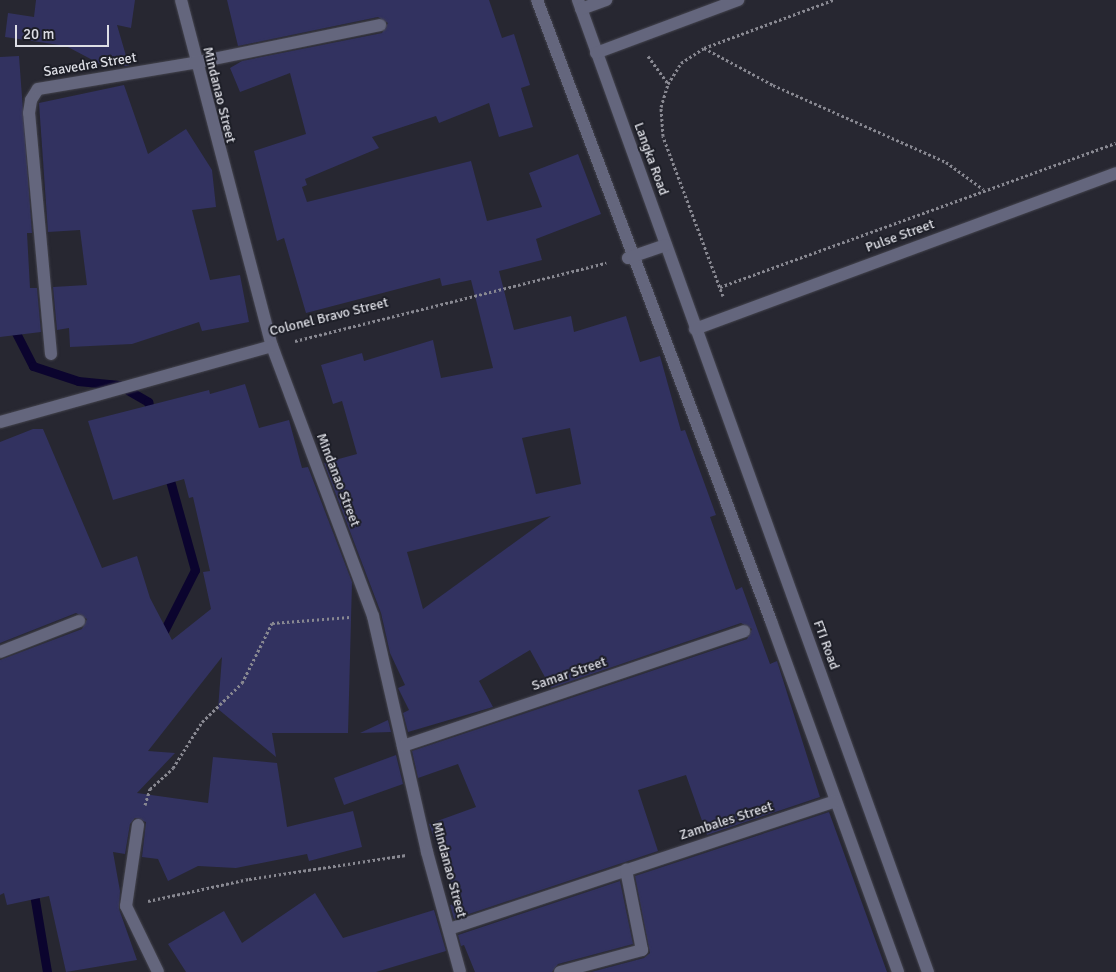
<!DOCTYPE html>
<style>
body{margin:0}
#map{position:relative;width:1116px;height:972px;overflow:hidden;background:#272731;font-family:Signika,sans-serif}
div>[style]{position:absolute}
.stream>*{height:9px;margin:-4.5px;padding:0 4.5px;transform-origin:4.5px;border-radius:4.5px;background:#0b042e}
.building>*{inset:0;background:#323260}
.path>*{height:3px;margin-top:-1.5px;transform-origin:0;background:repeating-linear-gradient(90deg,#888891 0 2.5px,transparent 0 5px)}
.roads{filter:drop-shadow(0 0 1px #44444e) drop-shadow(0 0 1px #44444e)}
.minor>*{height:12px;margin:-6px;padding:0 6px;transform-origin:6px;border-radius:6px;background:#64667d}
span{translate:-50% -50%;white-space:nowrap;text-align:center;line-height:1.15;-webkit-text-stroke:4px #1d1e27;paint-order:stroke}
.street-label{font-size:14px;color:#dddee5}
.scale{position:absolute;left:15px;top:25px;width:94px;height:22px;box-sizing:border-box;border:2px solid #dddee5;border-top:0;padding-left:6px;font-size:15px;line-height:18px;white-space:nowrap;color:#dddee5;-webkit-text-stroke:4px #1d1e27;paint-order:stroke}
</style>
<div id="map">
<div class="stream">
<div style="left:12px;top:325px;width:46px;rotate:62.9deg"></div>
<div style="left:33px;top:366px;width:47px;rotate:18.4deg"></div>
<div style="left:78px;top:381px;width:41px;rotate:5.6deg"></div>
<div style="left:119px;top:385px;width:34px;rotate:30deg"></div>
<div style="left:148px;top:402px;width:14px;rotate:73deg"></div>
<div style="left:160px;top:639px;width:77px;rotate:-63.1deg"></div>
<div style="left:195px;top:570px;width:101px;rotate:-105.6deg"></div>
<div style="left:33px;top:888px;width:85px;rotate:80.5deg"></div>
</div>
<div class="building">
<div style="clip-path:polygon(36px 0,135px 0,131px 28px,117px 25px,129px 66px,102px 65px,66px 46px,5px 37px,8px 13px,34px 17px)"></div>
<div style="clip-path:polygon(evenodd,227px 0,489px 0,502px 38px,514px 34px,530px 85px,521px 88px,533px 127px,499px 137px,489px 103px,439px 123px,436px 116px,372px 137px,379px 148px,305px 179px,307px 185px,302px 187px,307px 202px,471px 161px,487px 221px,542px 207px,529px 173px,578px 154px,601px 214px,536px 239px,542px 260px,499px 271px,514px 330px,571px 316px,574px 332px,626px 316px,640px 362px,660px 356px,681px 431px,685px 430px,716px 515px,710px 517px,736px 590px,742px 587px,770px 664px,777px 661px,820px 797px,707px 835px,686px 775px,638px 790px,658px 851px,454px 919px,450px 905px,458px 903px,429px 824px,476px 807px,458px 764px,418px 778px,412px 751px,747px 639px,752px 629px,741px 623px,551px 688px,530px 650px,479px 681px,493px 707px,408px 732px,403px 713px,409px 710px,398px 688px,405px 685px,390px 653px,381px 613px,324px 463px,357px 454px,342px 401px,333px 404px,321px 365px,362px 353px,364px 361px,433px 340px,441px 378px,493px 368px,471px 280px,442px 286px,440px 278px,306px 313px,284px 238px,277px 241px,254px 151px,306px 134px,290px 73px,240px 92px,230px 68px,242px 61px,382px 33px,388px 23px,378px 17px,238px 46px,227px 0,570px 428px,581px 484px,536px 494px,522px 438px,570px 428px,227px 0,551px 516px,423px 609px,407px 552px,551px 516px)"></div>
<div style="clip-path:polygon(19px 56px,32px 233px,27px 233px,30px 288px,37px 288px,41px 332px,0 337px,0 57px)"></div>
<div style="clip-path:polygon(124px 85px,148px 154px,186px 129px,212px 170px,216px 207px,192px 210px,210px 280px,240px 275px,249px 322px,202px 331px,199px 322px,132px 344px,70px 347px,69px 328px,57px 330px,53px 287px,87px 285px,80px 230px,48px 232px,39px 103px)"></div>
<div style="clip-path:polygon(245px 384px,259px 428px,289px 420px,302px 468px,308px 467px,352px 582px,348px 733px,272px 733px,276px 757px,218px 709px,222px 657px,148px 751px,175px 753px,137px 793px,208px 803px,213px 757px,277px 763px,287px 827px,353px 811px,362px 847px,309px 861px,307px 854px,236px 868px,198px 866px,168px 881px,158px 859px,142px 857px,146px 822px,135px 818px,130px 824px,125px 854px,113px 852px,120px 891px,119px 909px,137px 960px,66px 972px,49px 896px,7px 905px,4px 893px,0 895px,0 660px,82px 629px,87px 619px,76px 613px,0 643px,0 442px,33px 429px,43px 429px,102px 568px,137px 556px,150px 598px,172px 640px,211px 609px,203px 572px,210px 571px,193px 497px,189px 498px,184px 479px,113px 500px,88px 421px,209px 390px,210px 394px)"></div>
<div style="clip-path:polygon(388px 720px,391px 732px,360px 733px)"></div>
<div style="clip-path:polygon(396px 755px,403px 784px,344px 805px,334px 778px)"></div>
<div style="clip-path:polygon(829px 812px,887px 972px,591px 972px,644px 958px,650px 953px,635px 876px)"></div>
<div style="clip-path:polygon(620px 881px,633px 944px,558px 964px,552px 972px,475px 972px,464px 945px,461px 946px,458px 935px)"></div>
<div style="clip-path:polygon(315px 893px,343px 938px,434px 910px,446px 951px,376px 972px,186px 972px,168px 944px,224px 911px,242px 943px)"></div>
</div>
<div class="path">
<div style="left:704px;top:48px;width:78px;rotate:28.2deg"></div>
<div style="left:773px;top:85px;width:189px;rotate:24deg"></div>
<div style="left:946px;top:162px;width:46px;rotate:36.1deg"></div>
<div style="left:648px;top:56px;width:34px;rotate:54deg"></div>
<div style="left:720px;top:287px;width:421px;rotate:-20deg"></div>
<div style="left:723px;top:296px;width:171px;rotate:-110.6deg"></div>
<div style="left:663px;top:136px;width:29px;rotate:-94deg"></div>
<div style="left:661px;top:107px;width:24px;rotate:-73deg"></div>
<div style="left:668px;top:84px;width:25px;rotate:-58deg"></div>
<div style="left:681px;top:63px;width:27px;rotate:-33deg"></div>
<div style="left:704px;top:48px;width:138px;rotate:-20.4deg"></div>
<div style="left:295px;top:341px;width:321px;rotate:-14.1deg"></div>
<div style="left:145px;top:805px;width:17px;rotate:-73deg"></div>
<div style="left:150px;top:789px;width:31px;rotate:-42deg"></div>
<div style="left:173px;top:768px;width:54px;rotate:-57.8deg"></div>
<div style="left:202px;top:722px;width:56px;rotate:-44.3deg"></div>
<div style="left:242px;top:683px;width:67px;rotate:-63.4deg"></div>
<div style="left:272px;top:623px;width:78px;rotate:-4.4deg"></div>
<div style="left:148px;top:901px;width:103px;rotate:-12.3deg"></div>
<div style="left:249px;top:879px;width:159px;rotate:-8.7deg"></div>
</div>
<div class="roads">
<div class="minor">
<div style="left:181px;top:0;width:358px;rotate:75.3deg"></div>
<div style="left:272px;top:346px;width:288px;rotate:69.5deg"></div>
<div style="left:373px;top:616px;width:242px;rotate:77.1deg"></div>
<div style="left:427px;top:852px;width:124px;rotate:74.6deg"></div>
<div style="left:537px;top:0;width:664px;rotate:69.35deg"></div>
<div style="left:771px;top:621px;width:373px;rotate:70.1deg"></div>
<div style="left:578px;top:0;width:1033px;rotate:70.2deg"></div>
<div style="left:581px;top:9px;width:27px;rotate:-20deg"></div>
<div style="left:596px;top:53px;width:152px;rotate:-20.5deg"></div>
<div style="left:628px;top:258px;width:40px;rotate:-18.9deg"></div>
<div style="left:695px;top:329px;width:449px;rotate:-20.3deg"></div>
<div style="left:51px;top:354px;width:242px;rotate:-95.2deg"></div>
<div style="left:29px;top:113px;width:13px;rotate:-81deg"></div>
<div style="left:31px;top:100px;width:13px;rotate:-58deg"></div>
<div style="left:38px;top:89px;width:158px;rotate:-9.5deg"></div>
<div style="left:194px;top:63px;width:190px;rotate:-11.5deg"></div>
<div style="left:0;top:422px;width:282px;rotate:-15.6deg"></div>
<div style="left:0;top:652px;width:85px;rotate:-21.4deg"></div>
<div style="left:403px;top:746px;width:360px;rotate:-18.6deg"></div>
<div style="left:138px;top:825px;width:82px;rotate:98.4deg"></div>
<div style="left:126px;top:906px;width:73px;rotate:64.1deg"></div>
<div style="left:449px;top:929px;width:407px;rotate:-18.3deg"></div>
<div style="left:560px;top:972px;width:85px;rotate:-15deg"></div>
<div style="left:642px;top:950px;width:82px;rotate:-101.3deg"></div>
</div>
</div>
<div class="street-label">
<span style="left:90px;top:65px;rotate:-9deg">Saavedra Street</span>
<span style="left:219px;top:95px;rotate:76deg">Mindanao Street</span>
<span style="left:651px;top:159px;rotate:70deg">Langka Road</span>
<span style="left:900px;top:236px;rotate:-20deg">Pulse Street</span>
<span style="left:329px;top:317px;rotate:-14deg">Colonel Bravo Street</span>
<span style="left:338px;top:480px;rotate:69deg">Mindanao Street</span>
<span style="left:826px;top:645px;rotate:70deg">FTI Road</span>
<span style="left:569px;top:674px;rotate:-19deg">Samar Street</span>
<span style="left:726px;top:821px;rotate:-18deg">Zambales Street</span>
<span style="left:449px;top:870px;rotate:75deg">Mindanao Street</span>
</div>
<div class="scale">20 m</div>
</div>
